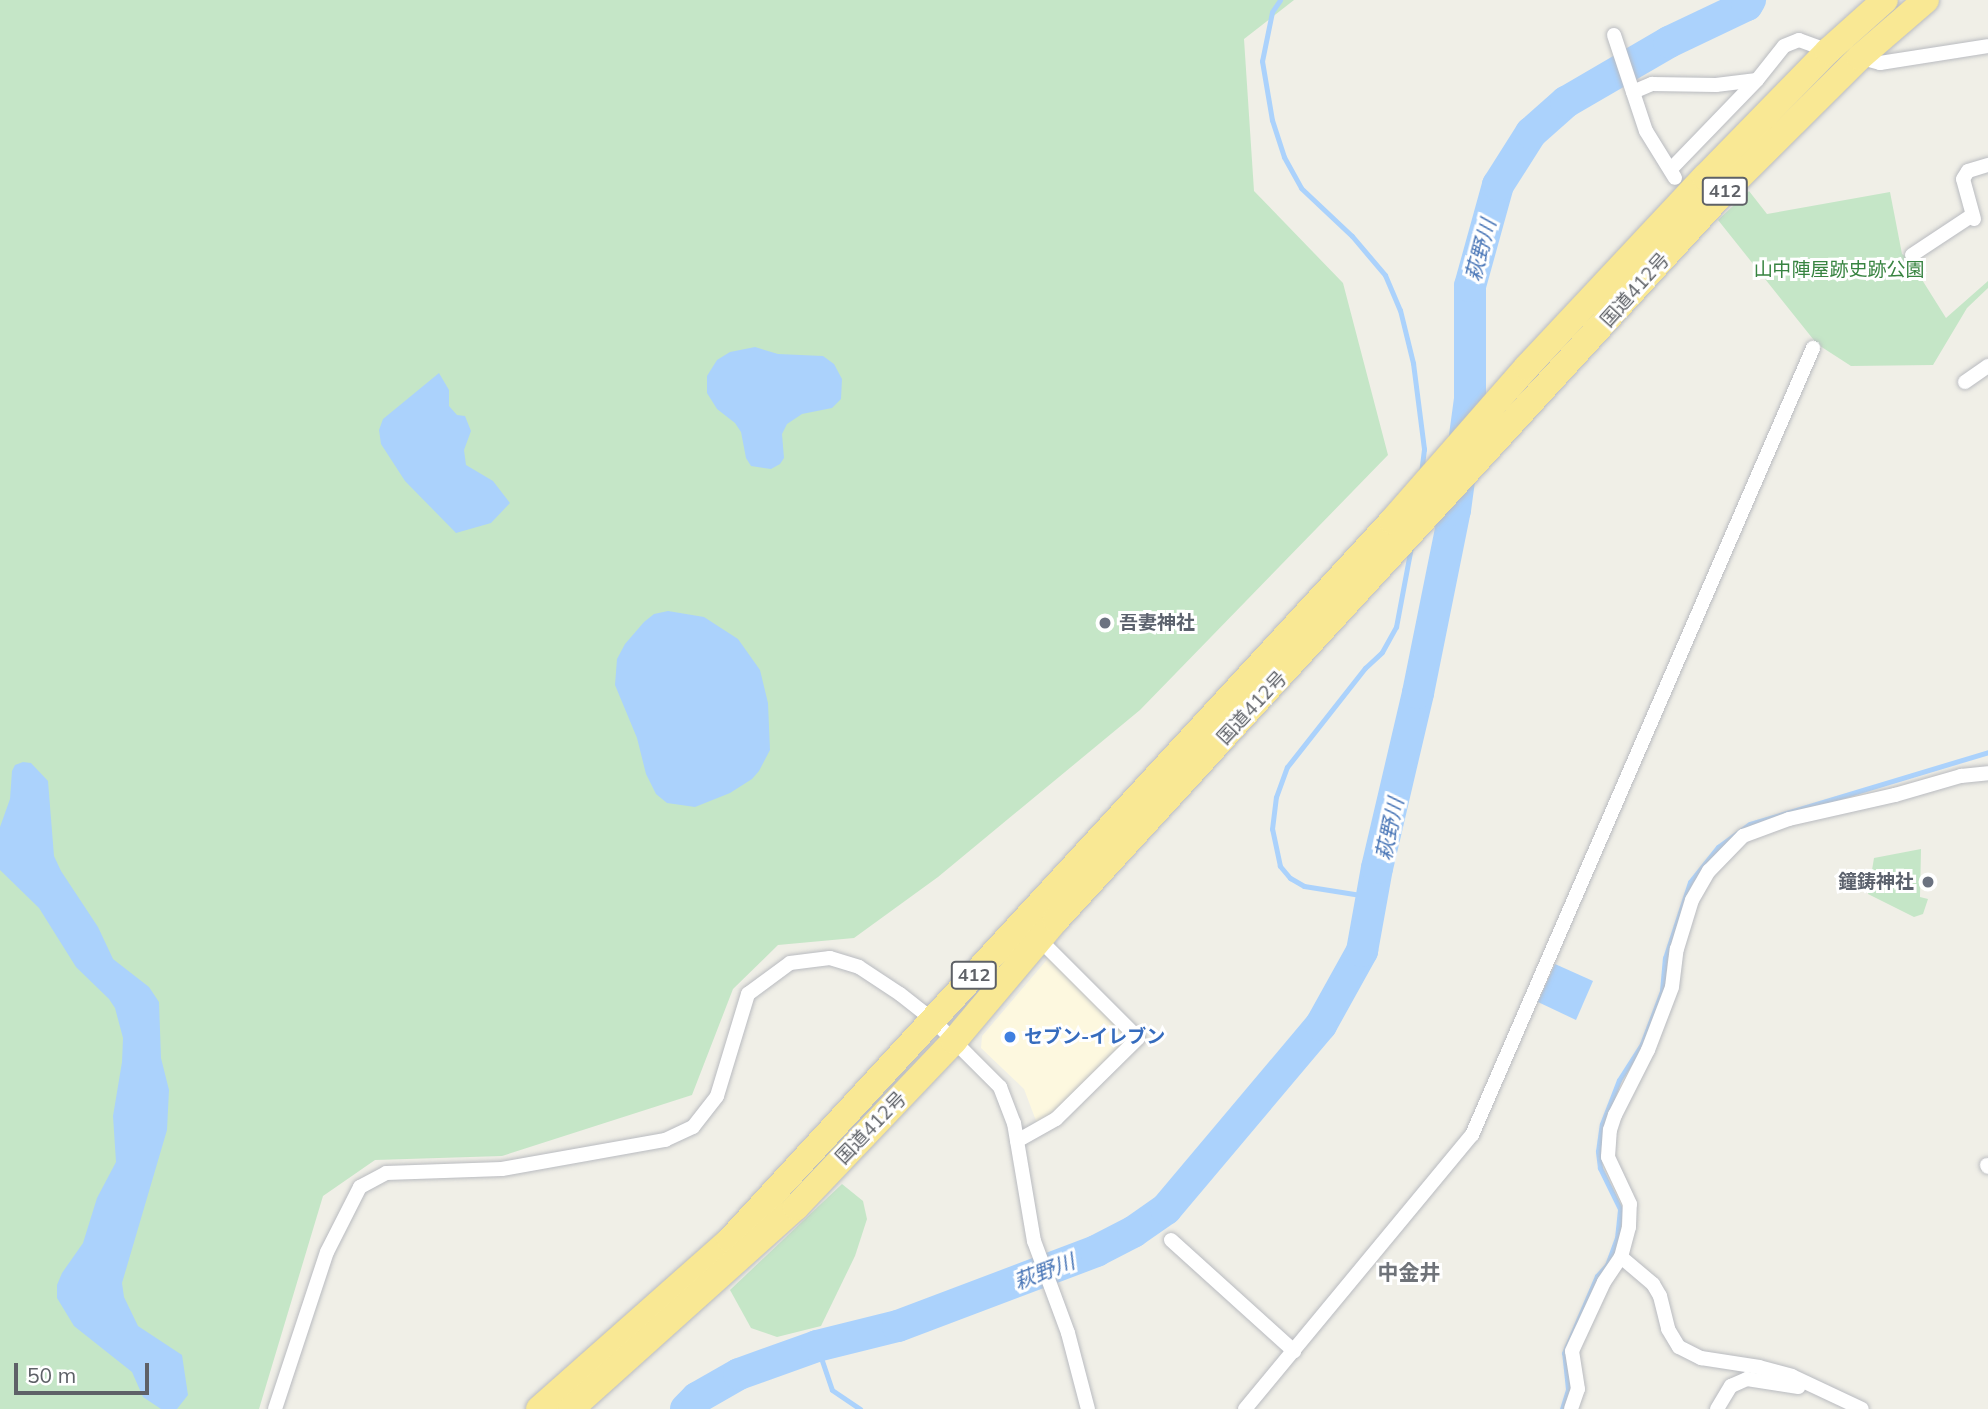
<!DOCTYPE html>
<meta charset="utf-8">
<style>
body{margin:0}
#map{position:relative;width:1988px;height:1409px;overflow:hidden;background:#f0efe7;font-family:Mulish,"Noto Sans JP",sans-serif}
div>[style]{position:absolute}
.commercial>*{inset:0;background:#fdf8df}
.green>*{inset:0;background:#c5e6c7}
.water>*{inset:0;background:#abd2fc}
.stream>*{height:5px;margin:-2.5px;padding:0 2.5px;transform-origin:2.5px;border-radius:2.5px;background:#abd2fc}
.river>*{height:32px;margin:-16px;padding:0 16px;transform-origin:16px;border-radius:16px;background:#abd2fc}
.roads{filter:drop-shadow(0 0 2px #b9bbc0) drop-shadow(0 0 2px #b9bbc0)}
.street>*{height:14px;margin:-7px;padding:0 7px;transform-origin:7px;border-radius:7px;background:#fff}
.highway>*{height:26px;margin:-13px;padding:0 13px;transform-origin:13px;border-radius:13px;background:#f9e894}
.dots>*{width:19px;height:19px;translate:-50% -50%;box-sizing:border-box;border:4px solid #fff;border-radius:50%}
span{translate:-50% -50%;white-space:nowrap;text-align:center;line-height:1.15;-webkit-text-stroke:6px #fff;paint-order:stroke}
.shield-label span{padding:2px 5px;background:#fff;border:2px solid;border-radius:5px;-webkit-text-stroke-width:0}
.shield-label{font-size:18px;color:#5e6167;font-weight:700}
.park-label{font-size:19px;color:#388441}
.street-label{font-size:19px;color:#5e6167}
.worship-label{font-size:19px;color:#5b616d;font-weight:700}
.left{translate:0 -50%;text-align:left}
.right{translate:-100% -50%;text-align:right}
.shop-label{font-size:19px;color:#366cbe;font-weight:700}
.water-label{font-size:21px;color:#4976b7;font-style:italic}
.neighbourhood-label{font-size:21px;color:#6f7379;font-weight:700}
.scale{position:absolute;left:14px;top:1363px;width:135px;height:32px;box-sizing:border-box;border:4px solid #5e6167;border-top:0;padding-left:9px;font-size:21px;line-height:24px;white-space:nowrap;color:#5e6167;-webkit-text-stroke:5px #fff;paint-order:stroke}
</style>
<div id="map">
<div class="commercial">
<div style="clip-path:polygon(1051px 955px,1130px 1040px,1038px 1126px,1024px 1089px,981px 1048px,982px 1036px)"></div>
</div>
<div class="green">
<div style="clip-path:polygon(0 0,1294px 0,1244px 39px,1254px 191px,1343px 283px,1388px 455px,1140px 710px,938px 877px,854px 938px,778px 945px,733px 989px,692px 1095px,502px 1156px,375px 1160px,323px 1196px,259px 1409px,0 1409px)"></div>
<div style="clip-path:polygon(1749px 191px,1767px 214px,1890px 192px,1902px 254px,1909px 259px,1946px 318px,1988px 281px,1988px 288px,1967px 308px,1933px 365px,1851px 366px,1817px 344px,1718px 220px)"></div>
<div style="clip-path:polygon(1921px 849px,1920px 897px,1928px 899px,1923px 914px,1914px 917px,1868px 894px,1874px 858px)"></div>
<div style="clip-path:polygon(842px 1184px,863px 1201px,867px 1219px,855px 1256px,821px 1326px,777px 1337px,751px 1328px,730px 1290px)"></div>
</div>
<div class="water">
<div style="clip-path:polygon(755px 347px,778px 354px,823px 356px,834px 364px,842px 379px,841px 399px,832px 408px,802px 414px,787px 424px,782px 434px,784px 458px,780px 464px,771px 469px,751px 466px,746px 458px,741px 432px,735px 423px,717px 409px,707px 393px,707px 376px,717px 360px,730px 352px)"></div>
<div style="clip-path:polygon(439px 373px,449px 390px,449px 406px,457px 415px,465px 416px,471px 431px,464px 450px,466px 465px,493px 481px,510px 503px,491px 523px,456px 533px,405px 481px,381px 444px,379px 430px,383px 419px)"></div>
<div style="clip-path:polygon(668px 611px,704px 617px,738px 639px,760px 670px,768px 703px,770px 750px,759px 771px,752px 779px,730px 793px,695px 807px,667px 803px,656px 794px,646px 774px,637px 738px,615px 685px,617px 659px,625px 644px,644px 622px,654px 614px)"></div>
<div style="clip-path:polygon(23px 762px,31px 763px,48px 781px,54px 856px,61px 871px,98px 927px,113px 959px,149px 987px,159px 1002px,161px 1058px,169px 1090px,167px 1130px,122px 1283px,124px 1297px,138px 1326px,182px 1355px,188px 1395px,177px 1409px,161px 1409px,143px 1397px,132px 1372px,74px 1326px,57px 1298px,57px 1285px,62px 1273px,83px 1243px,97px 1198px,116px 1162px,113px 1116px,122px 1062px,123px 1038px,115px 1008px,109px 999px,76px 967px,39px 908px,0 870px,0 827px,10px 799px,12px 771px,15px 765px)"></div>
<div style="clip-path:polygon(1555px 964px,1593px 981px,1576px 1020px,1538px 1002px)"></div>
</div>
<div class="stream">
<div style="left:1280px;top:0;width:14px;rotate:124deg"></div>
<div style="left:1272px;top:12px;width:50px;rotate:101.5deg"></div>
<div style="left:1262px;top:61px;width:60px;rotate:80.4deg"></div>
<div style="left:1272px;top:120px;width:39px;rotate:72deg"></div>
<div style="left:1284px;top:157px;width:35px;rotate:61deg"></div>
<div style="left:1301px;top:188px;width:70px;rotate:43.3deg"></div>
<div style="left:1352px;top:236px;width:51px;rotate:49.8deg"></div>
<div style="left:1385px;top:275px;width:38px;rotate:67deg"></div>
<div style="left:1400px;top:310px;width:55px;rotate:76.2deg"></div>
<div style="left:1413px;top:363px;width:87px;rotate:82.7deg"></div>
<div style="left:1424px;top:449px;width:23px;rotate:97deg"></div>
<div style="left:1373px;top:897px;width:70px;rotate:-170.9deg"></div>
<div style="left:1304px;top:886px;width:16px;rotate:-150deg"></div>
<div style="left:1290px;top:878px;width:16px;rotate:-130deg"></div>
<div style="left:1280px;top:866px;width:38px;rotate:-102deg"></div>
<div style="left:1272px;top:829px;width:32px;rotate:-83deg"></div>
<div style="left:1276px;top:797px;width:32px;rotate:-70deg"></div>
<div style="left:1287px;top:767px;width:126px;rotate:-51.8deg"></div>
<div style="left:1365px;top:668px;width:23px;rotate:-43deg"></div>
<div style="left:1382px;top:652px;width:29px;rotate:-61deg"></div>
<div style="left:1396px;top:627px;width:81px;rotate:-79.4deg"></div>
<div style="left:817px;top:1346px;width:46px;rotate:71.2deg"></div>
<div style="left:832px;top:1390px;width:34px;rotate:34deg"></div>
<div style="left:1562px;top:1409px;width:21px;rotate:-73deg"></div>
<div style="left:1568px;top:1389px;width:36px;rotate:-96deg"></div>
<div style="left:1564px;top:1353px;width:84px;rotate:-66.8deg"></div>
<div style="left:1597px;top:1276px;width:15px;rotate:-48deg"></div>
<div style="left:1607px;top:1265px;width:29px;rotate:-70deg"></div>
<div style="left:1617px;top:1238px;width:29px;rotate:-84deg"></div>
<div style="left:1620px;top:1209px;width:46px;rotate:-116deg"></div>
<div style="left:1600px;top:1168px;width:17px;rotate:-97deg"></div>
<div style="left:1598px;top:1151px;width:27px;rotate:-82deg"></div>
<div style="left:1602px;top:1124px;width:47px;rotate:-68.9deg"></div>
<div style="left:1619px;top:1080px;width:43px;rotate:-57.4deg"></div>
<div style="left:1642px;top:1044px;width:57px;rotate:-69.3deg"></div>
<div style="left:1662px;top:991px;width:33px;rotate:-85deg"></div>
<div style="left:1665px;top:958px;width:80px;rotate:-71.8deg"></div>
<div style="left:1690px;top:882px;width:45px;rotate:-51.3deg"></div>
<div style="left:1718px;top:847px;width:39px;rotate:-36deg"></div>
<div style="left:1750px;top:824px;width:249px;rotate:-16.8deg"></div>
</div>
<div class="river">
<div style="left:686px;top:1409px;width:16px;rotate:-45deg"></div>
<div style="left:697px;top:1398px;width:48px;rotate:-29.7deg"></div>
<div style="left:739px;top:1374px;width:83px;rotate:-19.7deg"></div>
<div style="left:817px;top:1346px;width:83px;rotate:-13.9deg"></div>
<div style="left:898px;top:1326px;width:212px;rotate:-20.7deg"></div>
<div style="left:1096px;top:1251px;width:42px;rotate:-27.2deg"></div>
<div style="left:1133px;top:1232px;width:40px;rotate:-34.9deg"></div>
<div style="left:1166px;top:1209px;width:241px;rotate:-49.9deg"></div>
<div style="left:1321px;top:1025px;width:85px;rotate:-61deg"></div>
<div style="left:1362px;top:951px;width:84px;rotate:-79.8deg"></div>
<div style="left:1377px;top:868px;width:180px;rotate:-76.8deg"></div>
<div style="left:1418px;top:693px;width:187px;rotate:-78.6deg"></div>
<div style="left:1455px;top:510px;width:112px;rotate:-82.3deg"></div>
<div style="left:1470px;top:399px;width:113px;rotate:-90deg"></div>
<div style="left:1470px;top:286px;width:105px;rotate:-74.5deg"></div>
<div style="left:1498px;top:185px;width:62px;rotate:-57.6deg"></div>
<div style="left:1531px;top:133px;width:47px;rotate:-41.5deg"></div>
<div style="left:1566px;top:102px;width:119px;rotate:-30.2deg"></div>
<div style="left:1669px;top:42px;width:86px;rotate:-25.4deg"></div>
<div style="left:1747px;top:5px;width:6px;rotate:-59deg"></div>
</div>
<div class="roads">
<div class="street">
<div style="left:1614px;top:35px;width:101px;rotate:71.6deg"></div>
<div style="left:1646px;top:131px;width:55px;rotate:58.3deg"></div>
<div style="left:1858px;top:57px;width:23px;rotate:15deg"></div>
<div style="left:1880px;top:63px;width:109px;rotate:-8.9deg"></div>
<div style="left:1633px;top:92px;width:21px;rotate:-23deg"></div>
<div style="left:1652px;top:84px;width:64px;rotate:0.9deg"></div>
<div style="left:1716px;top:85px;width:41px;rotate:-7deg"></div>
<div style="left:1671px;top:169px;width:124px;rotate:-46deg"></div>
<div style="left:1757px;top:80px;width:43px;rotate:-51.5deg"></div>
<div style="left:1784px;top:46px;width:16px;rotate:-22deg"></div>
<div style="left:1799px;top:40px;width:35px;rotate:20deg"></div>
<div style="left:1974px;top:219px;width:41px;rotate:-105.4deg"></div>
<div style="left:1963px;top:179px;width:9px;rotate:-58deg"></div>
<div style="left:1968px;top:171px;width:21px;rotate:-17deg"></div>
<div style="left:1912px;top:255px;width:71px;rotate:-33.5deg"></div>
<div style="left:1965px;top:382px;width:28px;rotate:-35deg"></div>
<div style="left:1017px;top:1141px;width:45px;rotate:-29.4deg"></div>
<div style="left:1056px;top:1119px;width:115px;rotate:-44.6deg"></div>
<div style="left:1138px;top:1038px;width:139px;rotate:-135deg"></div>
<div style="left:1987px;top:1165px;width:2px;rotate:63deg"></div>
<div style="left:1171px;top:1240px;width:166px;rotate:42.1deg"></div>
<div style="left:1621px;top:1257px;width:42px;rotate:40.2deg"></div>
<div style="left:1653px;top:1284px;width:14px;rotate:60deg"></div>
<div style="left:1660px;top:1296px;width:34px;rotate:76deg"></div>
<div style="left:1668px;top:1329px;width:21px;rotate:59deg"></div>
<div style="left:1679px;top:1347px;width:25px;rotate:27deg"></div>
<div style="left:1701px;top:1358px;width:59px;rotate:8.8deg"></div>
<div style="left:1759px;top:1367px;width:34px;rotate:15deg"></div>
<div style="left:1792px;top:1376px;width:77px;rotate:25.2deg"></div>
<div style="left:275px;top:1409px;width:165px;rotate:-71.7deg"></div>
<div style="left:327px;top:1252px;width:73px;rotate:-63.1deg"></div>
<div style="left:360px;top:1187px;width:30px;rotate:-28deg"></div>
<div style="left:386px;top:1173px;width:116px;rotate:-2deg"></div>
<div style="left:502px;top:1169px;width:166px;rotate:-10.1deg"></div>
<div style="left:665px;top:1140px;width:31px;rotate:-25deg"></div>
<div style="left:693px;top:1127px;width:39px;rotate:-52deg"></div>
<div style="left:717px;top:1096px;width:107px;rotate:-73.1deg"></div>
<div style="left:748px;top:994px;width:52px;rotate:-36.4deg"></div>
<div style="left:790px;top:963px;width:40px;rotate:-7.1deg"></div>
<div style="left:830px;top:958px;width:30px;rotate:17deg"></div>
<div style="left:859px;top:967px;width:49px;rotate:33.4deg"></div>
<div style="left:900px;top:994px;width:42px;rotate:38.2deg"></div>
<div style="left:933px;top:1020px;width:95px;rotate:45deg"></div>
<div style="left:1000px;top:1087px;width:39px;rotate:69deg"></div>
<div style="left:1014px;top:1123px;width:120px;rotate:80.4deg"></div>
<div style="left:1034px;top:1241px;width:98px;rotate:69.7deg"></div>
<div style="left:1068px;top:1333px;width:79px;rotate:75.3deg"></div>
<div style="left:1245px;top:1409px;width:356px;rotate:-50.4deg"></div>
<div style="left:1472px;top:1135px;width:858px;rotate:-66.57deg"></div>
<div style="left:1571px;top:1409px;width:21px;rotate:-71deg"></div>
<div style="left:1578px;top:1389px;width:38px;rotate:-99deg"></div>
<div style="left:1572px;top:1351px;width:76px;rotate:-65.1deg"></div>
<div style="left:1604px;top:1282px;width:30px;rotate:-56deg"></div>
<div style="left:1621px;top:1257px;width:31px;rotate:-75deg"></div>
<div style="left:1629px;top:1227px;width:23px;rotate:-88deg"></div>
<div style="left:1630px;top:1204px;width:52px;rotate:-115.1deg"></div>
<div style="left:1608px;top:1157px;width:27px;rotate:-86deg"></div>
<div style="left:1610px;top:1130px;width:16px;rotate:-72deg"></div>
<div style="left:1615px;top:1115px;width:73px;rotate:-63.1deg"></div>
<div style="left:1648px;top:1050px;width:67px;rotate:-69.1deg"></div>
<div style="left:1672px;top:987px;width:38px;rotate:-83deg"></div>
<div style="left:1677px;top:949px;width:51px;rotate:-73deg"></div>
<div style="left:1692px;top:900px;width:34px;rotate:-60deg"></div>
<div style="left:1709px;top:871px;width:49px;rotate:-45.8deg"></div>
<div style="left:1743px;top:836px;width:49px;rotate:-20.3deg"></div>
<div style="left:1789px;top:819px;width:109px;rotate:-12.8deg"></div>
<div style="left:1895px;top:795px;width:69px;rotate:-16.1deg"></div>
<div style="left:1961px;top:776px;width:27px;rotate:-6deg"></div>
<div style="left:1717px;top:1409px;width:27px;rotate:-59deg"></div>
<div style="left:1731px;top:1386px;width:17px;rotate:-24deg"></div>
<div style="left:1747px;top:1379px;width:52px;rotate:8.9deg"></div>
</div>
<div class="highway">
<div style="left:539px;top:1409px;width:255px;rotate:-41.5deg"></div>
<div style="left:730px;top:1240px;width:977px;rotate:-47.36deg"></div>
<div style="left:1392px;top:521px;width:205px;rotate:-48.8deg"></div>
<div style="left:1527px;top:367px;width:260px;rotate:-46.9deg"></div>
<div style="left:1705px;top:177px;width:176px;rotate:-45.7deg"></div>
<div style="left:1828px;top:51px;width:76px;rotate:-41.8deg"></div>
<div style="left:571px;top:1409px;width:302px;rotate:-41.9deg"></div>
<div style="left:796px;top:1207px;width:229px;rotate:-46.4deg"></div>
<div style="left:954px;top:1041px;width:158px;rotate:-49.9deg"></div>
<div style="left:1056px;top:920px;width:981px;rotate:-47.48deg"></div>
<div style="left:1719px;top:197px;width:199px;rotate:-44.8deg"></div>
<div style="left:1860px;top:57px;width:87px;rotate:-40.8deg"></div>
</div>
</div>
<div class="dots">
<div style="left:1105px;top:623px;background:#6b7280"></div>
<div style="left:1928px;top:882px;background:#6b7280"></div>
<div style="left:1010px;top:1037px;background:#3f7fe0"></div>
</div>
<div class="shield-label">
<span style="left:1725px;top:191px">412</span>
<span style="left:974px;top:975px">412</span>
</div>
<div class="park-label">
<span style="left:1839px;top:270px">山中陣屋跡史跡公園</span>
</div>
<div class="street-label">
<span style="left:1635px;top:290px;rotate:-48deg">国道412号</span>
<span style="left:1252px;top:708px;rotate:-47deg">国道412号</span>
<span style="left:871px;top:1128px;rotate:-46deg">国道412号</span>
</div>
<div class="worship-label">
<span class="left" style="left:1119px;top:623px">吾妻神社</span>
<span class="right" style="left:1914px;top:882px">鐘鋳神社</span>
</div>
<div class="shop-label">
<span class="left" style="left:1024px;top:1037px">セブン-イレブン</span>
</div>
<div class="water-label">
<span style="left:1480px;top:250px;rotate:-75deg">萩野川</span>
<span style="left:1389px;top:829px;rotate:-78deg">萩野川</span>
<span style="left:1044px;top:1271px;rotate:-21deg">萩野川</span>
</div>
<div class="neighbourhood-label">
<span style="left:1409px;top:1272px">中金井</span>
</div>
<div class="scale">50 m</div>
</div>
